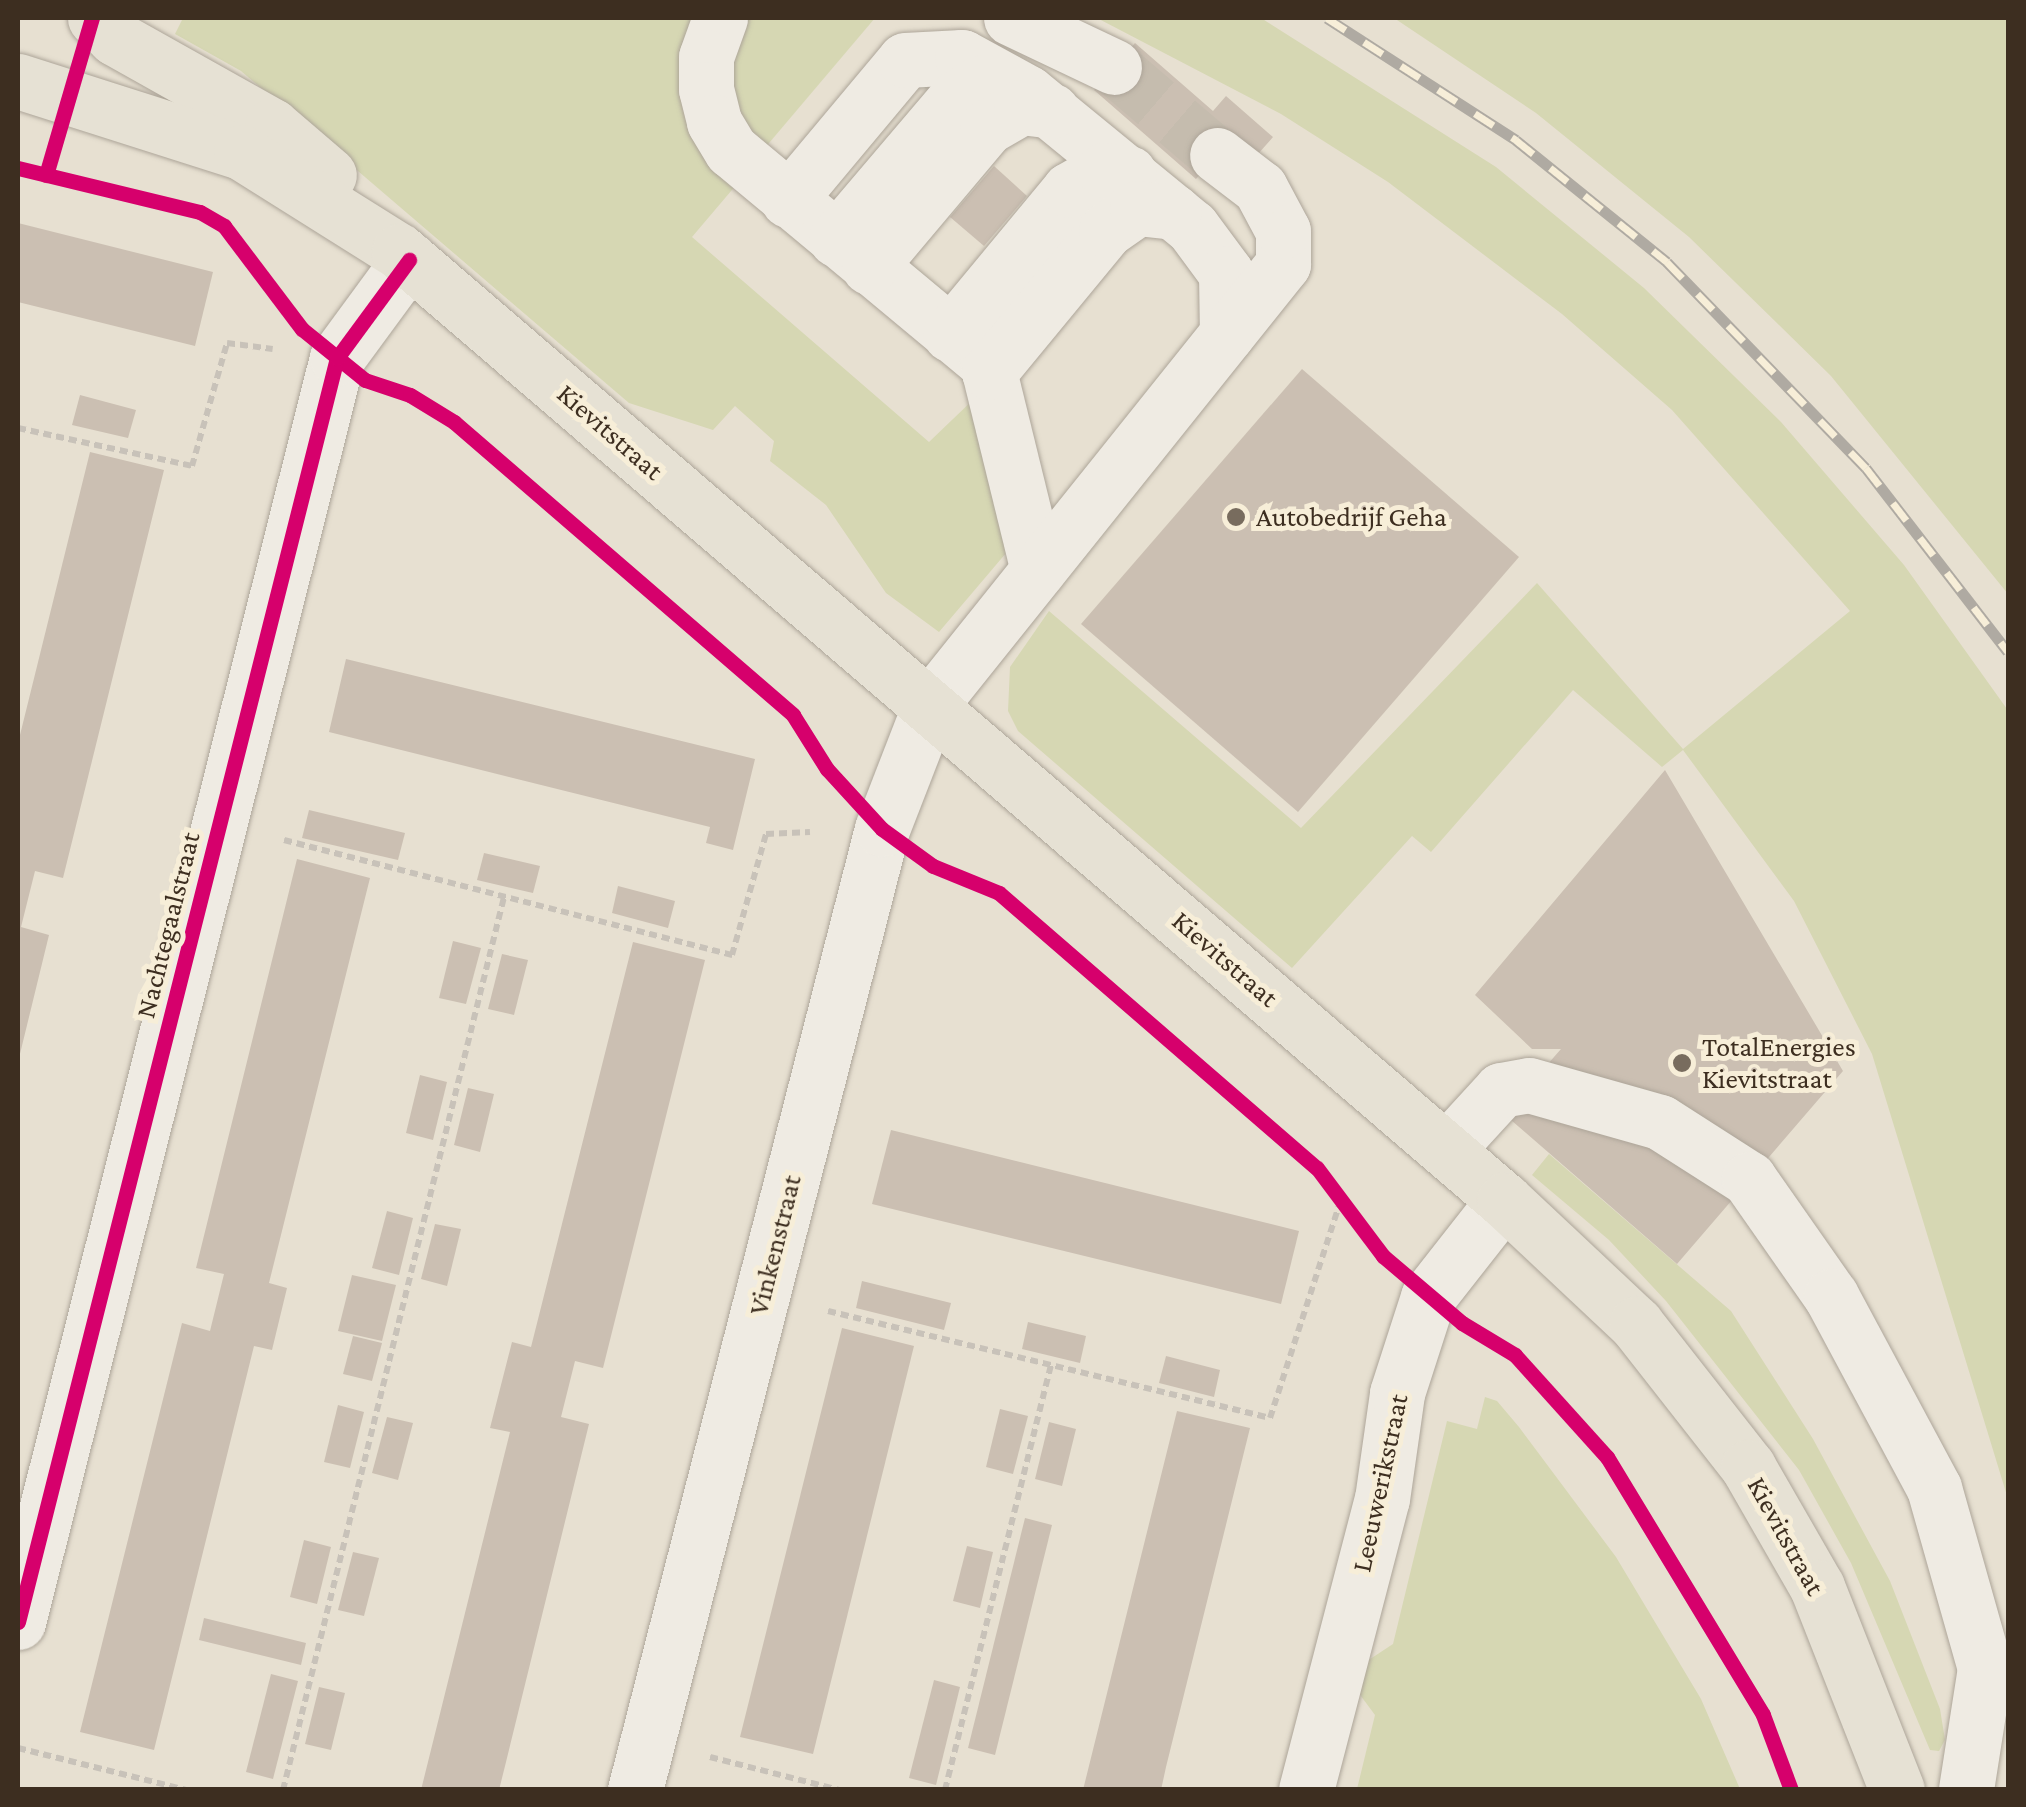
<!DOCTYPE html>
<style>
body{margin:0}
#map{position:relative;width:2026px;height:1807px;overflow:hidden;background:#e7e0d1;font-family:"Crimson Pro",serif}
div>[style]{position:absolute}
.green>*{inset:0;background:#d6d7b3}
.building>*{inset:0;background:#cbbfb2}
.minor-tunnel>*{height:55px;margin-top:-27.5px;transform-origin:0;background:repeating-linear-gradient(90deg,#c5bcae 0 55px,transparent 0 83px)}
.path>*{height:6px;margin-top:-3px;transform-origin:0;background:repeating-linear-gradient(90deg,#c8c2b9 0 8px,transparent 0 13px)}
.roads{filter:drop-shadow(0 0 2px #ada599) drop-shadow(0 0 2px #ada599)}
.minor>*{height:55px;margin:-27.5px;padding:0 27.5px;transform-origin:27.5px;border-radius:27.5px;background:#efebe3}
.major>*{height:55px;margin:-27.5px;padding:0 27.5px;transform-origin:27.5px;border-radius:27.5px;background:#e6e1d4}
.rail>*{height:11px;margin-top:-5.5px;transform-origin:0;background:repeating-linear-gradient(90deg,#f7eed8 0 22px,#afaaa2 0 44px);box-sizing:border-box;border-block:2px solid #afaaa2}
.cycleway>*{height:15px;margin:-7.5px;padding:0 7.5px;transform-origin:7.5px;border-radius:7.5px;background:#d6006c}
.dots>*{width:28px;height:28px;translate:-50% -50%;box-sizing:border-box;border:5px solid #f7eed8;border-radius:50%}
span{translate:-50% -50%;white-space:nowrap;text-align:center;line-height:1.15;-webkit-text-stroke:10px #f7eed8;paint-order:stroke}
.street-label{font-size:28px;color:#3d2e20}
.poi-label{font-size:28px;color:#3d2e20}
.left{translate:0 -50%;text-align:left}
.frame{position:absolute;inset:0;border:20px solid #3d2e20;pointer-events:none}
</style>
<div id="map">
<div class="green">
<div style="clip-path:polygon(183px 18px,695px 18px,737px 184px,692px 237px,929px 442px,977px 396px,1023px 533px,939px 632px,886px 593px,826px 505px,770px 461px,774px 441px,735px 406px,713px 430px,629px 403px,241px 71px,175px 34px)"></div>
<div style="clip-path:polygon(747px 18px,875px 18px,764px 149px,736px 113px,729px 59px)"></div>
<div style="clip-path:polygon(1097px 18px,1261px 18px,1496px 167px,1644px 288px,1781px 422px,1904px 565px,2007px 709px,2008px 1499px,1872px 1054px,1794px 901px,1683px 750px,1662px 767px,1573px 690px,1431px 852px,1412px 836px,1292px 968px,1018px 731px,1008px 711px,1010px 667px,1049px 611px,1301px 828px,1537px 583px,1683px 749px,1850px 611px,1672px 410px,1562px 314px,1388px 182px,1281px 114px)"></div>
<div style="clip-path:polygon(1394px 18px,2008px 18px,2008px 594px,1831px 376px,1689px 237px,1536px 113px)"></div>
<div style="clip-path:polygon(1549px 1154px,1731px 1311px,1813px 1439px,1890px 1581px,1940px 1709px,1945px 1740px,1939px 1751px,1930px 1750px,1851px 1563px,1799px 1470px,1666px 1301px,1609px 1240px,1532px 1175px)"></div>
<div style="clip-path:polygon(1485px 1397px,1497px 1401px,1519px 1427px,1616px 1557px,1701px 1699px,1740px 1789px,1357px 1789px,1375px 1715px,1352px 1684px,1358px 1667px,1393px 1644px,1447px 1421px,1477px 1429px)"></div>
</div>
<div class="building">
<div style="clip-path:polygon(1135px 43px,1213px 111px,1226px 96px,1273px 137px,1258px 154px,1235px 134px,1196px 179px,1094px 90px)"></div>
<div style="clip-path:polygon(994px 166px,1027px 196px,984px 246px,950px 217px)"></div>
<div style="clip-path:polygon(18px 223px,213px 272px,195px 346px,18px 302px)"></div>
<div style="clip-path:polygon(1302px 369px,1519px 557px,1298px 812px,1081px 624px)"></div>
<div style="clip-path:polygon(80px 395px,136px 410px,128px 438px,72px 425px)"></div>
<div style="clip-path:polygon(90px 452px,164px 470px,63px 878px,35px 871px,21px 927px,49px 935px,19px 1058px,18px 743px)"></div>
<div style="clip-path:polygon(346px 659px,755px 759px,733px 850px,706px 843px,710px 827px,329px 732px)"></div>
<div style="clip-path:polygon(1665px 770px,1843px 1071px,1677px 1264px,1504px 1114px,1561px 1049px,1532px 1049px,1475px 995px)"></div>
<div style="clip-path:polygon(309px 810px,405px 833px,398px 860px,302px 838px)"></div>
<div style="clip-path:polygon(484px 853px,540px 866px,533px 893px,477px 880px)"></div>
<div style="clip-path:polygon(297px 859px,370px 878px,269px 1283px,287px 1288px,272px 1350px,254px 1346px,154px 1750px,80px 1732px,182px 1323px,210px 1331px,224px 1274px,196px 1268px)"></div>
<div style="clip-path:polygon(618px 886px,675px 901px,668px 928px,612px 913px)"></div>
<div style="clip-path:polygon(453px 941px,481px 948px,466px 1004px,439px 998px)"></div>
<div style="clip-path:polygon(633px 942px,705px 960px,603px 1368px,575px 1361px,561px 1417px,589px 1424px,506px 1762px,499px 1790px,421px 1790px,510px 1432px,490px 1428px,512px 1342px,531px 1347px)"></div>
<div style="clip-path:polygon(502px 954px,528px 960px,514px 1015px,488px 1009px)"></div>
<div style="clip-path:polygon(420px 1075px,447px 1082px,433px 1140px,406px 1133px)"></div>
<div style="clip-path:polygon(468px 1088px,494px 1094px,480px 1152px,454px 1145px)"></div>
<div style="clip-path:polygon(891px 1130px,1299px 1231px,1281px 1304px,872px 1204px)"></div>
<div style="clip-path:polygon(387px 1211px,413px 1218px,399px 1275px,372px 1268px)"></div>
<div style="clip-path:polygon(435px 1224px,461px 1229px,447px 1286px,421px 1279px)"></div>
<div style="clip-path:polygon(352px 1275px,396px 1285px,382px 1341px,338px 1331px)"></div>
<div style="clip-path:polygon(862px 1281px,951px 1303px,944px 1330px,856px 1308px)"></div>
<div style="clip-path:polygon(1028px 1322px,1086px 1336px,1080px 1363px,1022px 1349px)"></div>
<div style="clip-path:polygon(842px 1328px,914px 1346px,813px 1754px,740px 1737px)"></div>
<div style="clip-path:polygon(353px 1336px,382px 1343px,372px 1381px,343px 1374px)"></div>
<div style="clip-path:polygon(1166px 1356px,1220px 1370px,1214px 1397px,1159px 1383px)"></div>
<div style="clip-path:polygon(338px 1405px,364px 1412px,350px 1468px,324px 1462px)"></div>
<div style="clip-path:polygon(1000px 1409px,1028px 1416px,1013px 1474px,986px 1467px)"></div>
<div style="clip-path:polygon(1177px 1411px,1250px 1428px,1166px 1767px,1161px 1790px,1083px 1790px)"></div>
<div style="clip-path:polygon(387px 1417px,413px 1423px,398px 1480px,372px 1473px)"></div>
<div style="clip-path:polygon(1049px 1422px,1076px 1429px,1062px 1486px,1035px 1479px)"></div>
<div style="clip-path:polygon(1025px 1518px,1052px 1525px,995px 1755px,968px 1748px)"></div>
<div style="clip-path:polygon(304px 1540px,331px 1547px,317px 1604px,290px 1597px)"></div>
<div style="clip-path:polygon(967px 1546px,993px 1552px,980px 1608px,953px 1601px)"></div>
<div style="clip-path:polygon(353px 1552px,379px 1558px,364px 1616px,338px 1610px)"></div>
<div style="clip-path:polygon(204px 1618px,306px 1643px,301px 1665px,199px 1640px)"></div>
<div style="clip-path:polygon(271px 1674px,298px 1681px,273px 1779px,246px 1772px)"></div>
<div style="clip-path:polygon(934px 1680px,960px 1687px,936px 1785px,909px 1778px)"></div>
<div style="clip-path:polygon(319px 1687px,345px 1693px,331px 1750px,305px 1744px)"></div>
</div>
<div class="minor-tunnel">
<div style="left:1114px;top:67px;width:135px;rotate:40.5deg"></div>
</div>
<div class="path">
<div style="left:18px;top:428px;width:178px;rotate:12.3deg"></div>
<div style="left:192px;top:466px;width:128px;rotate:-74.1deg"></div>
<div style="left:227px;top:343px;width:46px;rotate:7.4deg"></div>
<div style="left:284px;top:840px;width:463px;rotate:14.4deg"></div>
<div style="left:732px;top:955px;width:126px;rotate:-74.3deg"></div>
<div style="left:766px;top:834px;width:44px;rotate:-2.6deg"></div>
<div style="left:828px;top:1311px;width:455px;rotate:13.6deg"></div>
<div style="left:1270px;top:1418px;width:233px;rotate:-72deg"></div>
<div style="left:18px;top:1748px;width:173px;rotate:14deg"></div>
<div style="left:710px;top:1757px;width:133px;rotate:14.3deg"></div>
<div style="left:283px;top:1790px;width:920px;rotate:-76.1deg"></div>
<div style="left:945px;top:1790px;width:438px;rotate:-76deg"></div>
</div>
<div class="roads">
<div class="minor">
<div style="left:720px;top:18px;width:41px;rotate:109.7deg"></div>
<div style="left:706px;top:57px;width:32px;rotate:90deg"></div>
<div style="left:706px;top:89px;width:34px;rotate:76deg"></div>
<div style="left:714px;top:122px;width:33px;rotate:59deg"></div>
<div style="left:731px;top:150px;width:333px;rotate:39.8deg"></div>
<div style="left:987px;top:363px;width:213px;rotate:76.2deg"></div>
<div style="left:1011px;top:18px;width:114px;rotate:25.4deg"></div>
<div style="left:788px;top:200px;width:182px;rotate:-50.1deg"></div>
<div style="left:905px;top:60px;width:57px;rotate:-3deg"></div>
<div style="left:962px;top:57px;width:75px;rotate:28.6deg"></div>
<div style="left:1028px;top:93px;width:212px;rotate:39.3deg"></div>
<div style="left:1192px;top:227px;width:57px;rotate:53.5deg"></div>
<div style="left:1226px;top:273px;width:61px;rotate:89.1deg"></div>
<div style="left:836px;top:239px;width:184px;rotate:-49.6deg"></div>
<div style="left:955px;top:99px;width:30px;rotate:-33deg"></div>
<div style="left:980px;top:83px;width:28px"></div>
<div style="left:869px;top:267px;width:183px;rotate:-49.9deg"></div>
<div style="left:987px;top:127px;width:39px;rotate:-30deg"></div>
<div style="left:1021px;top:107px;width:31px;rotate:7deg"></div>
<div style="left:950px;top:334px;width:187px;rotate:-50.4deg"></div>
<div style="left:1069px;top:190px;width:40px;rotate:-29.7deg"></div>
<div style="left:1104px;top:170px;width:25px;rotate:7deg"></div>
<div style="left:989px;top:372px;width:184px;rotate:-50.5deg"></div>
<div style="left:1106px;top:230px;width:38px;rotate:-35deg"></div>
<div style="left:1137px;top:208px;width:37px;rotate:6deg"></div>
<div style="left:1447px;top:1149px;width:80px;rotate:-47.5deg"></div>
<div style="left:1501px;top:1090px;width:28px;rotate:-10deg"></div>
<div style="left:1529px;top:1085px;width:136px;rotate:15.8deg"></div>
<div style="left:1660px;top:1122px;width:106px;rotate:32.6deg"></div>
<div style="left:1749px;top:1179px;width:143px;rotate:55deg"></div>
<div style="left:1831px;top:1296px;width:218px;rotate:61.8deg"></div>
<div style="left:1934px;top:1488px;width:187px;rotate:74.2deg"></div>
<div style="left:1985px;top:1668px;width:123px;rotate:98.9deg"></div>
<div style="left:18px;top:1622px;width:1304px;rotate:-75.84deg"></div>
<div style="left:337px;top:358px;width:122px;rotate:-53.7deg"></div>
<div style="left:635px;top:1790px;width:992px;rotate:-75.59deg"></div>
<div style="left:882px;top:829px;width:133px;rotate:-68.8deg"></div>
<div style="left:930px;top:705px;width:565px;rotate:-51.32deg"></div>
<div style="left:1283px;top:264px;width:33px;rotate:-90deg"></div>
<div style="left:1283px;top:231px;width:49px;rotate:-118.1deg"></div>
<div style="left:1260px;top:188px;width:54px;rotate:-142.5deg"></div>
<div style="left:1306px;top:1790px;width:301px;rotate:-75.4deg"></div>
<div style="left:1382px;top:1499px;width:107px;rotate:-81.9deg"></div>
<div style="left:1397px;top:1393px;width:101px;rotate:-72.1deg"></div>
<div style="left:1428px;top:1297px;width:123px;rotate:-51.9deg"></div>
</div>
<div class="major">
<div style="left:95px;top:18px;width:28px;rotate:45deg"></div>
<div style="left:115px;top:38px;width:180px;rotate:29.3deg"></div>
<div style="left:272px;top:126px;width:75px;rotate:40.7deg"></div>
<div style="left:18px;top:81px;width:234px;rotate:17.7deg"></div>
<div style="left:241px;top:152px;width:186px;rotate:32.1deg"></div>
<div style="left:399px;top:251px;width:1457px;rotate:40.66deg"></div>
<div style="left:1504px;top:1200px;width:181px;rotate:43.2deg"></div>
<div style="left:1636px;top:1324px;width:182px;rotate:51.9deg"></div>
<div style="left:1748px;top:1467px;width:138px;rotate:60.1deg"></div>
<div style="left:1817px;top:1587px;width:218px;rotate:68.5deg"></div>
</div>
</div>
<div class="rail">
<div style="left:1327px;top:18px;width:225px;rotate:32.8deg"></div>
<div style="left:1516px;top:140px;width:194px;rotate:38.9deg"></div>
<div style="left:1667px;top:262px;width:286px;rotate:46deg"></div>
<div style="left:1866px;top:468px;width:232px;rotate:52.3deg"></div>
</div>
<div class="cycleway">
<div style="left:18px;top:168px;width:187px;rotate:13.6deg"></div>
<div style="left:200px;top:212px;width:28px;rotate:30deg"></div>
<div style="left:224px;top:226px;width:129px;rotate:52.9deg"></div>
<div style="left:302px;top:329px;width:81px;rotate:39deg"></div>
<div style="left:365px;top:380px;width:47px;rotate:18.4deg"></div>
<div style="left:410px;top:395px;width:52px;rotate:31.5deg"></div>
<div style="left:454px;top:422px;width:448px;rotate:40.8deg"></div>
<div style="left:793px;top:715px;width:64px;rotate:57.8deg"></div>
<div style="left:827px;top:769px;width:81px;rotate:47.5deg"></div>
<div style="left:882px;top:829px;width:63px;rotate:36deg"></div>
<div style="left:933px;top:866px;width:71px;rotate:22.2deg"></div>
<div style="left:999px;top:893px;width:420px;rotate:40.9deg"></div>
<div style="left:1317px;top:1168px;width:110px;rotate:53.1deg"></div>
<div style="left:1383px;top:1256px;width:104px;rotate:40.3deg"></div>
<div style="left:1462px;top:1323px;width:62px;rotate:31.1deg"></div>
<div style="left:1515px;top:1355px;width:137px;rotate:48deg"></div>
<div style="left:1607px;top:1457px;width:301px;rotate:58.8deg"></div>
<div style="left:1763px;top:1715px;width:80px;rotate:69.5deg"></div>
<div style="left:46px;top:175px;width:164px;rotate:-73.7deg"></div>
<div style="left:18px;top:1622px;width:1304px;rotate:-75.84deg"></div>
<div style="left:337px;top:358px;width:122px;rotate:-53.7deg"></div>
</div>
<div class="dots">
<div style="left:1236px;top:517px;background:#786c5e"></div>
<div style="left:1682px;top:1063px;background:#786c5e"></div>
</div>
<div class="street-label">
<span style="left:610px;top:432px;rotate:41deg">Kievitstraat</span>
<span style="left:168px;top:925px;rotate:-76deg">Nachtegaalstraat</span>
<span style="left:1225px;top:959px;rotate:41deg">Kievitstraat</span>
<span style="left:775px;top:1245px;rotate:-76deg">Vinkenstraat</span>
<span style="left:1380px;top:1483px;rotate:-78deg">Leeuwerikstraat</span>
<span style="left:1786px;top:1536px;rotate:61deg">Kievitstraat</span>
</div>
<div class="poi-label">
<span class="left" style="left:1256px;top:517px">Autobedrijf Geha</span>
<span class="left" style="left:1702px;top:1063px">TotalEnergies<br>Kievitstraat</span>
</div>
<div class="frame"></div>
</div>
